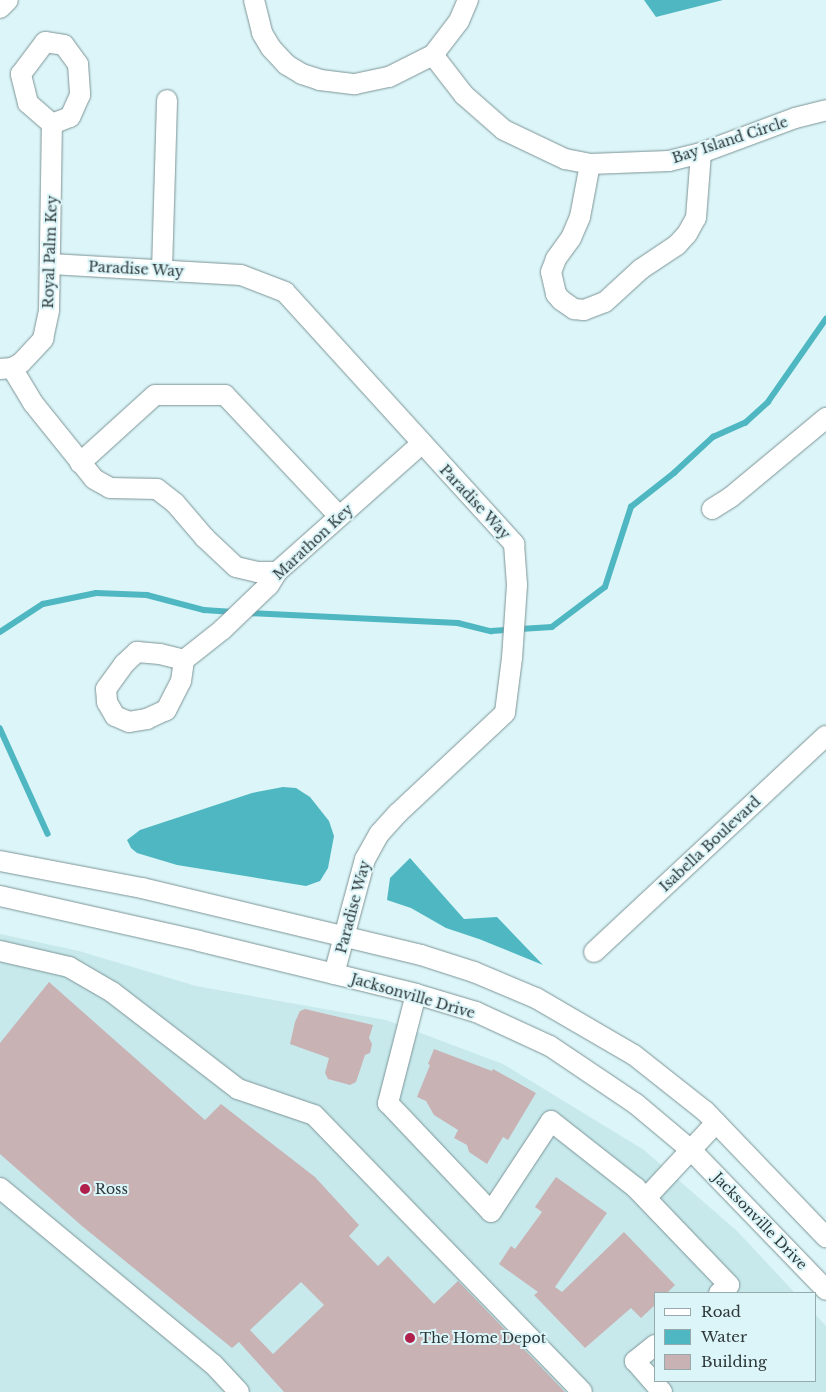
<!DOCTYPE html>
<style>
body{margin:0}
#map{position:relative;width:826px;height:1392px;overflow:hidden;background:#dcf5f8;font-family:"Libre Baskerville",serif}
div>[style]{position:absolute}
.built>*{inset:0;background:#c7e9ec}
.water>*{inset:0;background:#4fb7c1}
.stream>*{height:5.5px;margin:-2.75px;padding:0 2.75px;transform-origin:2.75px;border-radius:2.75px;background:#4fb7c1}
.building>*{inset:0;background:#c9b2b4}
.roads{filter:drop-shadow(0 0 1px #7d9496) drop-shadow(0 0 1px #7d9496)}
.minor>*{height:20px;margin:-10px;padding:0 10px;transform-origin:10px;border-radius:10px;background:#fff}
.dots>*{width:14px;height:14px;translate:-50% -50%;box-sizing:border-box;border:2px solid #dcf5f8;border-radius:50%}
span{translate:-50% -50%;white-space:nowrap;text-align:center;line-height:1.15;-webkit-text-stroke:4px #dcf5f8;paint-order:stroke}
.street-label{font-size:14px;color:#2d3738}
.poi-label{font-size:14px;color:#2d3738}
.left{translate:0 -50%;text-align:left}
.legend{position:absolute;left:654px;top:1292px;width:162px;height:90px;box-sizing:border-box;background:#dcf5f8;border:1px solid #96a9ab;margin:0;padding:6px 9px;list-style:none;font-size:15px;color:#2d3738}
.legend li{display:flex;align-items:center;gap:10px;height:25px}
.legend b{width:25px;border:1px solid #96a9ab}
</style>
<div id="map">
<div class="built">
<div style="clip-path:polygon(0 934px,79px 951px,196px 986px,386px 1020px,503px 1064px,644px 1150px,737px 1231px,795px 1293px,655px 1293px,655px 1381px,815px 1381px,815px 1314px,826px 1326px,826px 1392px,0 1392px)"></div>
</div>
<div class="water">
<div style="clip-path:polygon(644px 0,723px 0,656px 17px)"></div>
<div style="clip-path:polygon(283px 787px,296px 788px,310px 797px,329px 821px,334px 836px,328px 868px,320px 881px,306px 886px,177px 865px,137px 853px,131px 848px,127px 840px,140px 830px,252px 793px)"></div>
<div style="clip-path:polygon(410px 858px,464px 919px,497px 917px,543px 965px,479px 939px,446px 928px,411px 908px,387px 900px,390px 878px)"></div>
</div>
<div class="stream">
<div style="left:248px;top:613px;width:210px;rotate:2.7deg"></div>
<div style="left:458px;top:623px;width:34px;rotate:14deg"></div>
<div style="left:491px;top:631px;width:61px;rotate:-3.8deg"></div>
<div style="left:552px;top:627px;width:66px;rotate:-37deg"></div>
<div style="left:605px;top:587px;width:84px;rotate:-72deg"></div>
<div style="left:631px;top:507px;width:55px;rotate:-38.3deg"></div>
<div style="left:674px;top:473px;width:53px;rotate:-42.7deg"></div>
<div style="left:713px;top:437px;width:35px;rotate:-24deg"></div>
<div style="left:745px;top:423px;width:31px;rotate:-42deg"></div>
<div style="left:768px;top:402px;width:101px;rotate:-55.1deg"></div>
<div style="left:0;top:632px;width:51px;rotate:-33.1deg"></div>
<div style="left:43px;top:604px;width:54px;rotate:-11.7deg"></div>
<div style="left:96px;top:593px;width:51px;rotate:2.2deg"></div>
<div style="left:147px;top:595px;width:59px;rotate:14.7deg"></div>
<div style="left:204px;top:610px;width:29px;rotate:4deg"></div>
<div style="left:0;top:728px;width:116px;rotate:65.6deg"></div>
</div>
<div class="building">
<div style="clip-path:polygon(evenodd,49px 982px,205px 1120px,221px 1104px,315px 1177px,359px 1225px,349px 1236px,378px 1266px,388px 1256px,434px 1304px,458px 1281px,565px 1392px,284px 1392px,239px 1342px,232px 1348px,82px 1226px,0 1154px,0 1043px,49px 982px,301px 1282px,324px 1305px,273px 1354px,250px 1330px,301px 1282px)"></div>
<div style="clip-path:polygon(305px 1009px,373px 1025px,369px 1038px,372px 1044px,370px 1053px,365px 1055px,356px 1082px,350px 1085px,328px 1079px,325px 1073px,329px 1058px,290px 1044px,295px 1022px,300px 1011px)"></div>
<div style="clip-path:polygon(434px 1049px,492px 1071px,493px 1069px,536px 1093px,508px 1140px,503px 1137px,487px 1164px,469px 1152px,467px 1145px,454px 1138px,458px 1130px,434px 1115px,426px 1101px,417px 1097px,430px 1065px,428px 1064px)"></div>
<div style="clip-path:polygon(556px 1177px,607px 1213px,555px 1287px,562px 1292px,624px 1232px,675px 1285px,667px 1293px,655px 1293px,655px 1305px,641px 1318px,631px 1308px,585px 1348px,534px 1295px,538px 1292px,499px 1264px,511px 1246px,515px 1249px,542px 1212px,535px 1207px)"></div>
</div>
<div class="roads">
<div class="minor">
<div style="left:254px;top:0;width:34px;rotate:76deg"></div>
<div style="left:262px;top:33px;width:17px;rotate:59deg"></div>
<div style="left:271px;top:48px;width:23px;rotate:47deg"></div>
<div style="left:287px;top:65px;width:17px;rotate:31deg"></div>
<div style="left:302px;top:74px;width:19px;rotate:18deg"></div>
<div style="left:320px;top:80px;width:35px;rotate:7deg"></div>
<div style="left:355px;top:84px;width:35px;rotate:-12deg"></div>
<div style="left:389px;top:77px;width:49px;rotate:-26.6deg"></div>
<div style="left:433px;top:55px;width:43px;rotate:-52.6deg"></div>
<div style="left:459px;top:21px;width:23px;rotate:-67deg"></div>
<div style="left:0;top:8px;width:11px;rotate:-45deg"></div>
<div style="left:45px;top:42px;width:19px;rotate:9deg"></div>
<div style="left:64px;top:45px;width:24px;rotate:54deg"></div>
<div style="left:78px;top:64px;width:31px;rotate:86deg"></div>
<div style="left:80px;top:95px;width:24px;rotate:114deg"></div>
<div style="left:70px;top:117px;width:19px;rotate:159deg"></div>
<div style="left:52px;top:124px;width:32px;rotate:-139deg"></div>
<div style="left:28px;top:103px;width:30px;rotate:-104deg"></div>
<div style="left:21px;top:74px;width:40px;rotate:-53deg"></div>
<div style="left:433px;top:55px;width:51px;rotate:52.2deg"></div>
<div style="left:464px;top:95px;width:53px;rotate:41.2deg"></div>
<div style="left:504px;top:130px;width:68px;rotate:25.4deg"></div>
<div style="left:565px;top:159px;width:25px;rotate:11deg"></div>
<div style="left:590px;top:164px;width:79px;rotate:-2.2deg"></div>
<div style="left:669px;top:161px;width:33px;rotate:-14deg"></div>
<div style="left:701px;top:153px;width:100px;rotate:-20.4deg"></div>
<div style="left:795px;top:118px;width:32px;rotate:-14deg"></div>
<div style="left:590px;top:164px;width:54px;rotate:100.7deg"></div>
<div style="left:580px;top:217px;width:23px;rotate:113deg"></div>
<div style="left:571px;top:238px;width:26px;rotate:126deg"></div>
<div style="left:556px;top:259px;width:14px;rotate:111deg"></div>
<div style="left:551px;top:272px;width:23px;rotate:77deg"></div>
<div style="left:556px;top:294px;width:8px;rotate:50deg"></div>
<div style="left:561px;top:300px;width:16px;rotate:35deg"></div>
<div style="left:574px;top:309px;width:10px;rotate:6deg"></div>
<div style="left:584px;top:310px;width:22px;rotate:-21deg"></div>
<div style="left:605px;top:302px;width:49px;rotate:-42.5deg"></div>
<div style="left:641px;top:269px;width:43px;rotate:-33.7deg"></div>
<div style="left:677px;top:245px;width:15px;rotate:-48deg"></div>
<div style="left:687px;top:234px;width:18px;rotate:-61deg"></div>
<div style="left:696px;top:218px;width:65px;rotate:-85.6deg"></div>
<div style="left:51px;top:264px;width:190px;rotate:3.3deg"></div>
<div style="left:241px;top:275px;width:47px;rotate:21.1deg"></div>
<div style="left:285px;top:292px;width:341px;rotate:47.7deg"></div>
<div style="left:514px;top:544px;width:41px;rotate:85.8deg"></div>
<div style="left:517px;top:585px;width:73px;rotate:93.9deg"></div>
<div style="left:512px;top:658px;width:55px;rotate:97.3deg"></div>
<div style="left:505px;top:713px;width:146px;rotate:136.9deg"></div>
<div style="left:398px;top:813px;width:28px;rotate:132deg"></div>
<div style="left:379px;top:834px;width:29px;rotate:119deg"></div>
<div style="left:365px;top:859px;width:119px;rotate:105.1deg"></div>
<div style="left:162px;top:270px;width:170px;rotate:-88.3deg"></div>
<div style="left:12px;top:368px;width:41px;rotate:59deg"></div>
<div style="left:33px;top:403px;width:97px;rotate:51.2deg"></div>
<div style="left:94px;top:479px;width:18px;rotate:29deg"></div>
<div style="left:110px;top:488px;width:47px;rotate:1.2deg"></div>
<div style="left:157px;top:489px;width:23px;rotate:38deg"></div>
<div style="left:175px;top:503px;width:46px;rotate:49.4deg"></div>
<div style="left:205px;top:538px;width:42px;rotate:43.1deg"></div>
<div style="left:236px;top:567px;width:22px;rotate:13deg"></div>
<div style="left:257px;top:572px;width:20px"></div>
<div style="left:0;top:369px;width:12px;rotate:-5deg"></div>
<div style="left:12px;top:368px;width:10px;rotate:-29deg"></div>
<div style="left:21px;top:363px;width:33px;rotate:-47deg"></div>
<div style="left:43px;top:339px;width:30px;rotate:-78deg"></div>
<div style="left:49px;top:310px;width:186px;rotate:-89.1deg"></div>
<div style="left:80px;top:463px;width:101px;rotate:-42.2deg"></div>
<div style="left:155px;top:395px;width:70px"></div>
<div style="left:225px;top:395px;width:166px;rotate:46.7deg"></div>
<div style="left:712px;top:509px;width:22px;rotate:-32deg"></div>
<div style="left:731px;top:497px;width:124px;rotate:-39.7deg"></div>
<div style="left:184px;top:660px;width:21px;rotate:98deg"></div>
<div style="left:181px;top:681px;width:33px;rotate:117deg"></div>
<div style="left:166px;top:710px;width:21px;rotate:155deg"></div>
<div style="left:147px;top:719px;width:18px;rotate:171deg"></div>
<div style="left:129px;top:722px;width:15px;rotate:-157deg"></div>
<div style="left:115px;top:716px;width:16px;rotate:-120deg"></div>
<div style="left:107px;top:702px;width:13px;rotate:-94deg"></div>
<div style="left:106px;top:689px;width:31px;rotate:-54deg"></div>
<div style="left:124px;top:664px;width:18px;rotate:-43deg"></div>
<div style="left:137px;top:652px;width:23px;rotate:5deg"></div>
<div style="left:160px;top:654px;width:25px;rotate:14deg"></div>
<div style="left:184px;top:660px;width:48px;rotate:-38.3deg"></div>
<div style="left:222px;top:630px;width:65px;rotate:-43.8deg"></div>
<div style="left:269px;top:585px;width:15px;rotate:-58deg"></div>
<div style="left:277px;top:572px;width:193px;rotate:-41.6deg"></div>
<div style="left:0;top:861px;width:145px;rotate:10.8deg"></div>
<div style="left:142px;top:888px;width:287px;rotate:13.5deg"></div>
<div style="left:421px;top:955px;width:56px;rotate:17.8deg"></div>
<div style="left:474px;top:972px;width:67px;rotate:22.8deg"></div>
<div style="left:536px;top:998px;width:113px;rotate:30.2deg"></div>
<div style="left:634px;top:1055px;width:90px;rotate:38.3deg"></div>
<div style="left:705px;top:1111px;width:175px;rotate:46.2deg"></div>
<div style="left:0;top:896px;width:204px;rotate:12.7deg"></div>
<div style="left:199px;top:941px;width:223px;rotate:13.7deg"></div>
<div style="left:416px;top:994px;width:63px;rotate:16.7deg"></div>
<div style="left:476px;top:1012px;width:81px;rotate:24.7deg"></div>
<div style="left:550px;top:1046px;width:104px;rotate:34deg"></div>
<div style="left:636px;top:1104px;width:73px;rotate:40deg"></div>
<div style="left:692px;top:1151px;width:193px;rotate:46deg"></div>
<div style="left:0;top:951px;width:71px;rotate:13.1deg"></div>
<div style="left:69px;top:967px;width:50px;rotate:30.2deg"></div>
<div style="left:112px;top:992px;width:159px;rotate:37.6deg"></div>
<div style="left:238px;top:1089px;width:80px;rotate:18.9deg"></div>
<div style="left:314px;top:1115px;width:385px;rotate:45.9deg"></div>
<div style="left:594px;top:952px;width:317px;rotate:-43deg"></div>
<div style="left:416px;top:994px;width:113px;rotate:104.4deg"></div>
<div style="left:388px;top:1103px;width:150px;rotate:46.6deg"></div>
<div style="left:491px;top:1212px;width:109px;rotate:-56.6deg"></div>
<div style="left:551px;top:1121px;width:107px;rotate:38.2deg"></div>
<div style="left:635px;top:1187px;width:136px;rotate:46.2deg"></div>
<div style="left:729px;top:1285px;width:13px;rotate:141deg"></div>
<div style="left:0;top:1188px;width:276px;rotate:39.6deg"></div>
<div style="left:213px;top:1364px;width:38px;rotate:47deg"></div>
<div style="left:646px;top:1198px;width:103px;rotate:-47deg"></div>
<div style="left:655px;top:1345px;width:26px;rotate:141deg"></div>
<div style="left:635px;top:1361px;width:41px;rotate:48.9deg"></div>
</div>
</div>
<div class="dots">
<div style="left:85px;top:1189px;background:#b11f4b"></div>
<div style="left:410px;top:1338px;background:#b11f4b"></div>
</div>
<div class="street-label">
<span style="left:730px;top:140px;rotate:-18deg">Bay Island Circle</span>
<span style="left:50px;top:252px;rotate:-88deg">Royal Palm Key</span>
<span style="left:136px;top:269px;rotate:3deg">Paradise Way</span>
<span style="left:475px;top:502px;rotate:47deg">Paradise Way</span>
<span style="left:313px;top:542px;rotate:-43deg">Marathon Key</span>
<span style="left:710px;top:844px;rotate:-43deg">Isabella Boulevard</span>
<span style="left:353px;top:907px;rotate:-75deg">Paradise Way</span>
<span style="left:413px;top:996px;rotate:16deg">Jacksonville Drive</span>
<span style="left:760px;top:1221px;rotate:46deg">Jacksonville Drive</span>
</div>
<div class="poi-label">
<span class="left" style="left:95px;top:1189px">Ross</span>
<span class="left" style="left:420px;top:1338px">The Home Depot</span>
</div>
<ul class="legend">
<li><b style="height:6px;background:#fff"></b>Road</li>
<li><b style="height:14px;background:#4fb7c1"></b>Water</li>
<li><b style="height:14px;background:#c9b2b4"></b>Building</li>
</ul>
</div>
